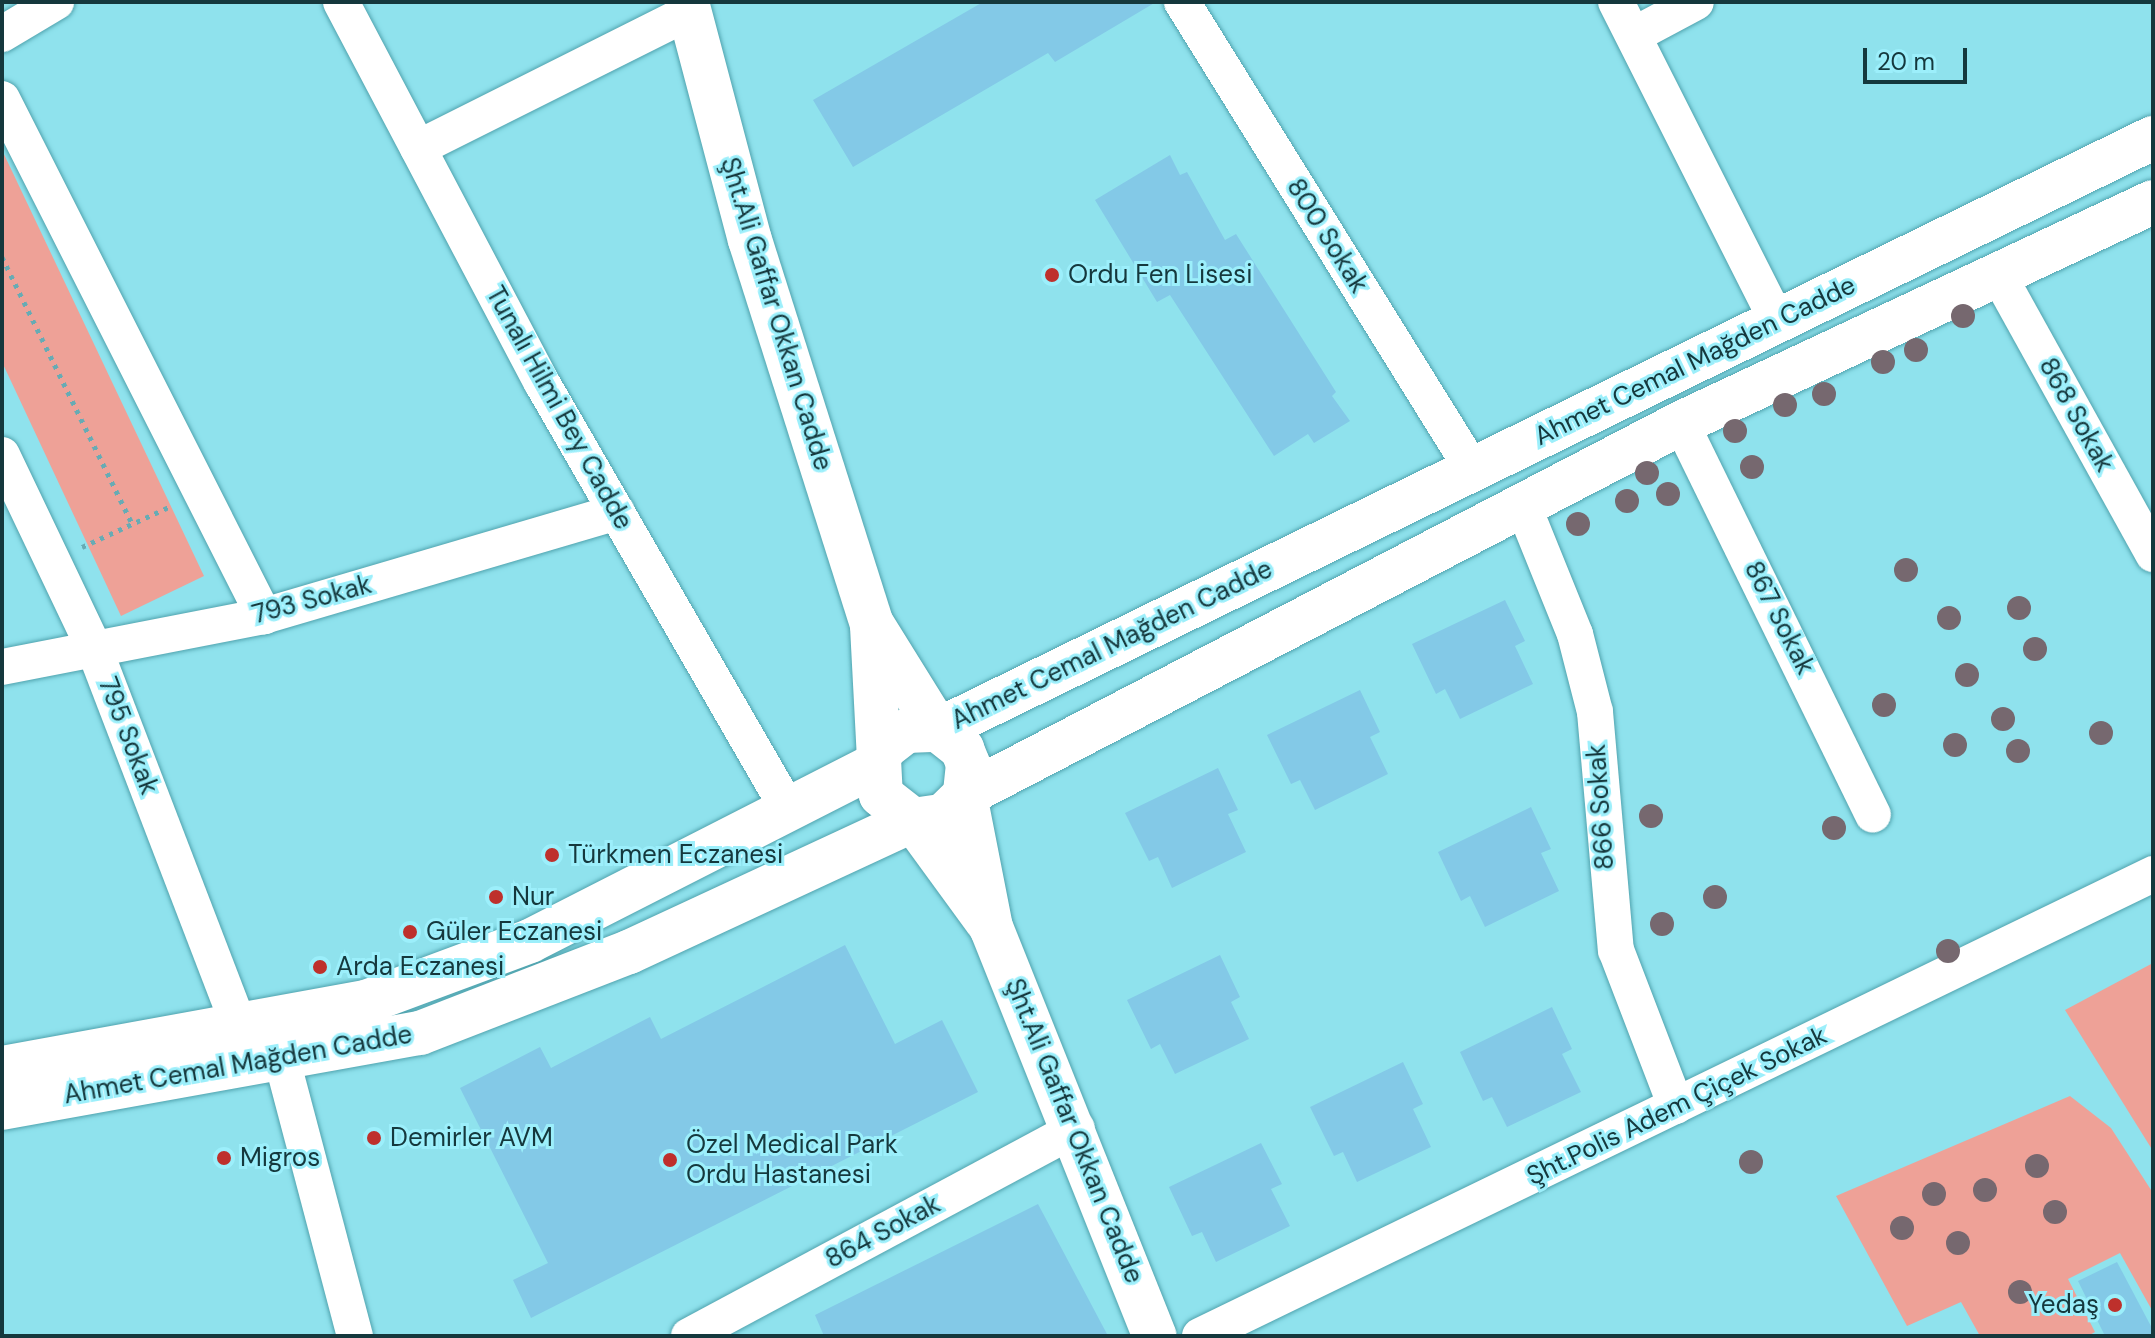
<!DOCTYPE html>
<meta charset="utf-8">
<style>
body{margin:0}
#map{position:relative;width:2155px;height:1338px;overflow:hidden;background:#8fe2ed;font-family:"DM Sans",sans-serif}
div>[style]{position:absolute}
.green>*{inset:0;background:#eea197}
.building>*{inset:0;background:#83c9e7}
.path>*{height:5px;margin-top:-2.5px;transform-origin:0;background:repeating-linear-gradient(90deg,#67abb4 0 4px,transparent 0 10px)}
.roads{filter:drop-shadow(0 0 2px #50a3ae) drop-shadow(0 0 2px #50a3ae)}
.minor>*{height:36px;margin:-18px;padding:0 18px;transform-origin:18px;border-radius:18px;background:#fff}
.major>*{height:44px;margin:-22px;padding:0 22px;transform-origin:22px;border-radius:22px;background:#fff}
.trees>*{width:24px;height:24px;margin:-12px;border-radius:50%;background:#76686f}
.dots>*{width:22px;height:22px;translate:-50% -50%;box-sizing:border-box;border:4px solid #9ceffb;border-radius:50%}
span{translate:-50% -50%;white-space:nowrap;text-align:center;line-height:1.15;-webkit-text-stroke:6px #9ceffb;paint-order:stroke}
.street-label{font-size:26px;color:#15383d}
.poi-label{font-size:26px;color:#15383d}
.left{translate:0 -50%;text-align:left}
.right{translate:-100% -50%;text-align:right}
.frame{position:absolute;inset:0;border:4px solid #15383d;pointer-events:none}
.scale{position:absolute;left:1863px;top:48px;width:104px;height:36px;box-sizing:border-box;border:4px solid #15383d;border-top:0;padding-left:10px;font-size:24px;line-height:28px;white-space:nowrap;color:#15383d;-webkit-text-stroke:6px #9ceffb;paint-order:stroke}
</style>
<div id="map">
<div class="green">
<div style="clip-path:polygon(2px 150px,204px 576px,121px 616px,2px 362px)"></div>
<div style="clip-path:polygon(2153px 963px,2153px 1151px,2065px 1010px)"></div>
<div style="clip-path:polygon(2070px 1096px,2111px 1128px,2153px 1193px,2153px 1312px,2120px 1253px,2068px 1279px,2095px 1332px,2088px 1336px,1980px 1336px,1961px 1302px,1907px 1326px,1836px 1196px)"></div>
</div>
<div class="building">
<div style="clip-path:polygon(983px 2px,1156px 2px,1055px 62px,1048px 53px,853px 167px,813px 100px)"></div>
<div style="clip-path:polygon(1170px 155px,1180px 175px,1187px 172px,1225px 240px,1236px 234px,1336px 392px,1332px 396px,1350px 421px,1314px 443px,1308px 434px,1274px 456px,1170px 295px,1157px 302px,1095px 200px)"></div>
<div style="clip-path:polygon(1505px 600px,1525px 641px,1515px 646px,1533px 684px,1460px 719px,1445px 689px,1436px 694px,1412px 644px)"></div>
<div style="clip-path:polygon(1360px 690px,1380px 732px,1370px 737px,1388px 774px,1315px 810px,1300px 780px,1291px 784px,1267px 735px)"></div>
<div style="clip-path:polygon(1218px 768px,1238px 810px,1228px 814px,1246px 852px,1172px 888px,1158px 857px,1149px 861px,1125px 813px)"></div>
<div style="clip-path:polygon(1531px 807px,1551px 849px,1541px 853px,1559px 891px,1485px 927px,1470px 896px,1461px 901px,1438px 852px)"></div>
<div style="clip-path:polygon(845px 945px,895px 1044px,942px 1020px,978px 1092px,531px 1318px,513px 1280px,548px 1263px,460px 1088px,540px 1047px,551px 1068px,650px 1017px,661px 1039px)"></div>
<div style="clip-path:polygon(1220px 955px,1240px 997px,1231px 1002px,1249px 1039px,1175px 1074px,1160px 1044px,1151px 1049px,1127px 1000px)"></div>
<div style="clip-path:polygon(1552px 1007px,1572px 1049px,1562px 1054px,1581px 1092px,1507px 1127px,1492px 1097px,1483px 1101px,1460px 1052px)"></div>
<div style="clip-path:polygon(1403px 1062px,1423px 1104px,1413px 1109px,1431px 1147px,1357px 1182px,1343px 1152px,1334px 1156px,1310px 1107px)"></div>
<div style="clip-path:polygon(1261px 1143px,1282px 1184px,1271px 1189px,1290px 1226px,1216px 1262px,1202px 1232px,1192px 1236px,1169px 1187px)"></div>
<div style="clip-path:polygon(1038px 1204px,1108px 1336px,824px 1336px,815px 1315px)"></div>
<div style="clip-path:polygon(2117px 1262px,2153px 1330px,2153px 1336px,2105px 1336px,2078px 1281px)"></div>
</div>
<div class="path">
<div style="left:2px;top:257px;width:297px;rotate:64deg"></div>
<div style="left:82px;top:547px;width:98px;rotate:-24.7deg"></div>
</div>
<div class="roads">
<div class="minor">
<div style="left:341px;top:2px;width:431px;rotate:62.2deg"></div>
<div style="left:542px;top:383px;width:492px;rotate:60deg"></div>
<div style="left:1182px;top:2px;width:551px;rotate:58.13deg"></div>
<div style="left:1616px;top:2px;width:357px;rotate:63.2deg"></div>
<div style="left:2px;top:34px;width:63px;rotate:-30.7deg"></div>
<div style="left:1634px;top:35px;width:70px;rotate:-28deg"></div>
<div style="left:2px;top:99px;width:580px;rotate:63.13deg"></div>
<div style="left:418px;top:148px;width:304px;rotate:-26.6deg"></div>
<div style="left:1999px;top:276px;width:318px;rotate:61deg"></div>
<div style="left:1681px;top:423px;width:436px;rotate:63.9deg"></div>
<div style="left:2px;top:455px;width:214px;rotate:64.5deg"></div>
<div style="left:94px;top:648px;width:403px;rotate:69deg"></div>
<div style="left:1524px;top:508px;width:136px;rotate:68deg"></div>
<div style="left:1575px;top:634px;width:81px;rotate:75.6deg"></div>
<div style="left:1595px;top:712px;width:239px;rotate:85deg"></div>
<div style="left:1616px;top:950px;width:167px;rotate:69deg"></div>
<div style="left:2px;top:667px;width:267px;rotate:-11deg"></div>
<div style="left:264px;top:616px;width:368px;rotate:-16.4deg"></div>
<div style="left:282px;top:1060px;width:285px;rotate:75.2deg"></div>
<div style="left:689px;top:1336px;width:440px;rotate:-28.2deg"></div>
<div style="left:1200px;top:1336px;width:1059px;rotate:-25.86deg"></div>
</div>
<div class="major">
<div style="left:687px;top:2px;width:246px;rotate:75.2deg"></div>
<div style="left:750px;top:240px;width:403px;rotate:72.4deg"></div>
<div style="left:872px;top:624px;width:125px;rotate:58.1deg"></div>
<div style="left:938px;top:730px;width:31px;rotate:38deg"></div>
<div style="left:962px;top:749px;width:16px;rotate:68deg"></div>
<div style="left:968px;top:764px;width:31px;rotate:96deg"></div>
<div style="left:965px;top:795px;width:135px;rotate:78.9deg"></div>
<div style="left:991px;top:927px;width:441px;rotate:68.2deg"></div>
<div style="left:872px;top:626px;width:169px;rotate:87deg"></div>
<div style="left:881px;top:795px;width:41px;rotate:38deg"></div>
<div style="left:913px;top:820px;width:124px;rotate:53.9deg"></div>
<div style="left:2px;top:1068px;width:370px;rotate:-10.3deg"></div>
<div style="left:366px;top:1002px;width:175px;rotate:-20.4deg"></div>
<div style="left:530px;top:941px;width:390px;rotate:-27deg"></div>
<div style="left:877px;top:764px;width:16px;rotate:-68deg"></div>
<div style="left:883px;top:749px;width:29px;rotate:-38deg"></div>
<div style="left:906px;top:731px;width:32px;rotate:-2deg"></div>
<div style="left:938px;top:730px;width:1352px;rotate:-25.98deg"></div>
<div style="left:2px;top:1108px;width:425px;rotate:-10.2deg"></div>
<div style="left:420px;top:1033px;width:224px;rotate:-21.2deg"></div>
<div style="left:629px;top:952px;width:313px;rotate:-24.9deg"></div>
<div style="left:913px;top:820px;width:30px;rotate:-8deg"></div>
<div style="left:943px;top:816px;width:30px;rotate:-44deg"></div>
<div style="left:965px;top:795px;width:807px;rotate:-27.45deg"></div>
<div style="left:1681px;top:423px;width:521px;rotate:-25.09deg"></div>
</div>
</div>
<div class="trees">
<div style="left:1963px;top:316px"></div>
<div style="left:1916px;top:350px"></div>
<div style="left:1883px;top:362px"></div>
<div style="left:1824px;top:394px"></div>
<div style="left:1785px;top:405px"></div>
<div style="left:1735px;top:431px"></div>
<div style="left:1752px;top:467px"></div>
<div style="left:1647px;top:473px"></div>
<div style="left:1668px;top:494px"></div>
<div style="left:1627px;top:501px"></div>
<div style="left:1578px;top:524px"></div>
<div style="left:1906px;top:570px"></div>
<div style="left:2019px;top:608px"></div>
<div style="left:1949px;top:618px"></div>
<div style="left:2035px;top:649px"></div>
<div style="left:1967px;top:675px"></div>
<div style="left:1884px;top:705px"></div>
<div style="left:2003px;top:719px"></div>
<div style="left:2101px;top:733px"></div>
<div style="left:1955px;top:745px"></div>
<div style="left:2018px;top:751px"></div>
<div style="left:1651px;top:816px"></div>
<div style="left:1834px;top:828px"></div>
<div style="left:1715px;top:897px"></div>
<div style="left:1662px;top:924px"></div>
<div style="left:1948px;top:951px"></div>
<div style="left:1751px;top:1162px"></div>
<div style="left:2037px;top:1166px"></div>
<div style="left:1985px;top:1190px"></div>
<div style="left:1934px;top:1194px"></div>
<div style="left:2055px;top:1212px"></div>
<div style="left:1902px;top:1228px"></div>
<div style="left:1958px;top:1243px"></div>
<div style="left:2020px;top:1292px"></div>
</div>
<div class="dots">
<div style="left:1052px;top:275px;background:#be302c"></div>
<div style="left:552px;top:855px;background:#be302c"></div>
<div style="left:496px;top:897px;background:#be302c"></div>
<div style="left:410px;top:932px;background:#be302c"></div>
<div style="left:320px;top:967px;background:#be302c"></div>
<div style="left:374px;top:1138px;background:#be302c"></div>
<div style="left:224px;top:1158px;background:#be302c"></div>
<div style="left:670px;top:1160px;background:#be302c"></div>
<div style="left:2115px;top:1305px;background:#be302c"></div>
</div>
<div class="street-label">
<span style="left:1327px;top:236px;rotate:58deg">800 Sokak</span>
<span style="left:776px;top:314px;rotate:73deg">Şht.Ali Gaffar Okkan Cadde</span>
<span style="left:1695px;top:361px;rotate:-26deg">Ahmet Cemal Mağden Cadde</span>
<span style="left:559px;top:408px;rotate:61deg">Tunalı Hilmi Bey Cadde</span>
<span style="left:2076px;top:415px;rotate:61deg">868 Sokak</span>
<span style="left:312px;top:600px;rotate:-15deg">793 Sokak</span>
<span style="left:1779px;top:618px;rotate:63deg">867 Sokak</span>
<span style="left:1112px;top:645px;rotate:-26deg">Ahmet Cemal Mağden Cadde</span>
<span style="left:128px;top:736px;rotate:69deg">795 Sokak</span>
<span style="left:1601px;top:807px;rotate:-94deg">866 Sokak</span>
<span style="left:238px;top:1065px;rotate:-10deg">Ahmet Cemal Mağden Cadde</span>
<span style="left:1677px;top:1106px;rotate:-26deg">Şht.Polis Adem Çiçek Sokak</span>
<span style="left:1074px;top:1131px;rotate:68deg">Şht.Ali Gaffar Okkan Cadde</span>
<span style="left:883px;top:1232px;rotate:-28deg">864 Sokak</span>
</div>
<div class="poi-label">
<span class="left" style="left:1068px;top:275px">Ordu Fen Lisesi</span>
<span class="left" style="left:568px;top:855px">Türkmen Eczanesi</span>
<span class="left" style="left:512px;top:897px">Nur</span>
<span class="left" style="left:426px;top:932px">Güler Eczanesi</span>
<span class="left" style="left:336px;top:967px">Arda Eczanesi</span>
<span class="left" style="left:390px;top:1138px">Demirler AVM</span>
<span class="left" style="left:686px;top:1160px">Özel Medical Park<br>Ordu Hastanesi</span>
<span class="left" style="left:240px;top:1158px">Migros</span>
<span class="right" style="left:2099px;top:1305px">Yedaş</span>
</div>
<div class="frame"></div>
<div class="scale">20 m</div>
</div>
